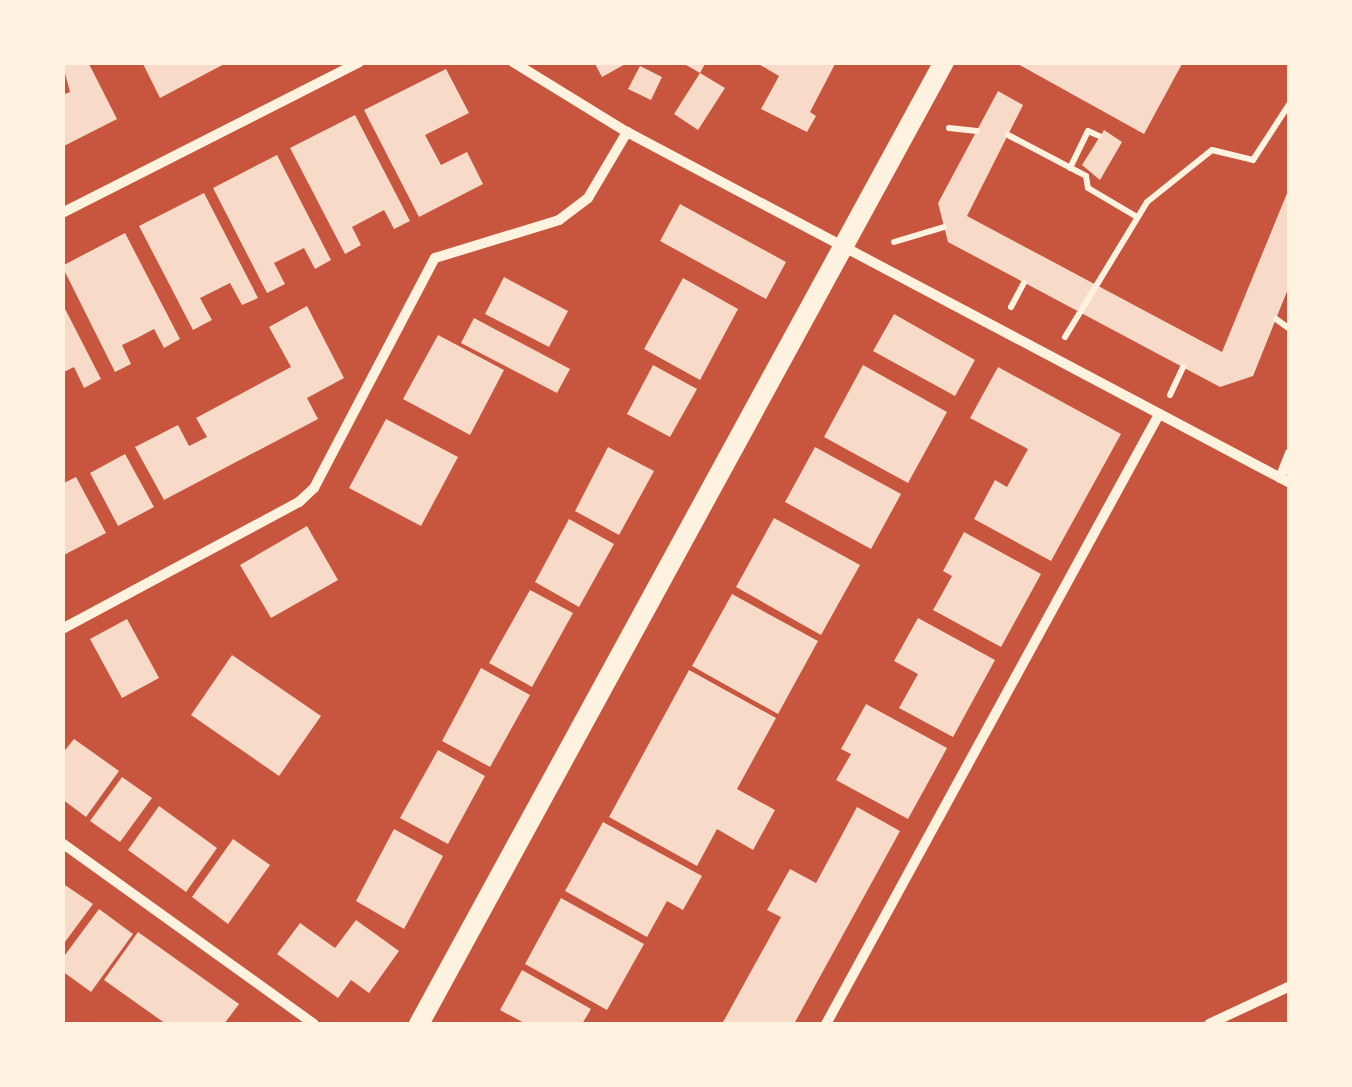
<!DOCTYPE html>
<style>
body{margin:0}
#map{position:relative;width:1352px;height:1087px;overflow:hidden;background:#c8553d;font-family:"Roboto Serif",serif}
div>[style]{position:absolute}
.building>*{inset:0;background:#f7dbc8}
.path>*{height:6px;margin:-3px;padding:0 3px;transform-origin:3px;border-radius:3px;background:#fff3e0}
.minor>*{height:10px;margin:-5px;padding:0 5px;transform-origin:5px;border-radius:5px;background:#fff3e0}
.secondary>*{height:20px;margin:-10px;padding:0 10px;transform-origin:10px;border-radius:10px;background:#fff3e0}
span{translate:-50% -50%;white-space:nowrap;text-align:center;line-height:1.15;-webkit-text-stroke:9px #fff3e0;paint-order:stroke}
.frame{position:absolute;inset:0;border:65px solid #fff3e0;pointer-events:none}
</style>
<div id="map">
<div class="building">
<div style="clip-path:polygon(62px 62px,88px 62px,117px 119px,62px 147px,62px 95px,70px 92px)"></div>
<div style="clip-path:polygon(142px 62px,228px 62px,160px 98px)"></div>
<div style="clip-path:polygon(594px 62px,629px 62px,602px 77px)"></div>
<div style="clip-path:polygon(681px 62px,706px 62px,700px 73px,725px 88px,698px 130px,674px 114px,700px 73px)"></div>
<div style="clip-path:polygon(755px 62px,835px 64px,810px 112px,816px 116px,807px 132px,761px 109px,779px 76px)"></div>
<div style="clip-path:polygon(1014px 62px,1183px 62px,1144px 134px)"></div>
<div style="clip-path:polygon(640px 66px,662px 77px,651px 100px,628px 89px)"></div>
<div style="clip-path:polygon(446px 69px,469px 113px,425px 135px,441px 165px,467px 152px,483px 184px,419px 217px,364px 110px)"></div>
<div style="clip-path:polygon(998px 91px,1023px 105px,967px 216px,1222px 352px,1290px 186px,1290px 284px,1253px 376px,1220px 387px,948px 242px,938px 203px)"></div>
<div style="clip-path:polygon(355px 115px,410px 221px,394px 229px,384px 210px,352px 227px,361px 245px,345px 254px,290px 148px)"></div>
<div style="clip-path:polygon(1104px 130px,1122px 142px,1100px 180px,1082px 165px)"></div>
<div style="clip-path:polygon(277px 155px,331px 260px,315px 269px,304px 248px,274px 263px,285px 284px,267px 293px,213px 188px)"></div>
<div style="clip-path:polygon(204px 193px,258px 298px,242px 305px,230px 283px,200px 298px,212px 320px,193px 330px,139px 226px)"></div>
<div style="clip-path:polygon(680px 204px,786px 262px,766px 299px,660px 241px)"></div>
<div style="clip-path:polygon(125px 233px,180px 339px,164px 348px,154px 329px,139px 337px,122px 345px,131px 364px,115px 372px,62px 266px)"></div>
<div style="clip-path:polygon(504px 277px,568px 311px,549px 347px,485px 314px)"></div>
<div style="clip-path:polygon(683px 278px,738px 309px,700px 380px,644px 349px)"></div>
<div style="clip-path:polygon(62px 303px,101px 379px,84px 388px,74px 367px,62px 373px)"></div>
<div style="clip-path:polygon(307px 306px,344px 378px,307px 398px,318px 419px,164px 500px,135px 447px,178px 425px,189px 446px,207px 437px,196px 418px,291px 367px,269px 327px)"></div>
<div style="clip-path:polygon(894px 314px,975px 360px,955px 396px,873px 351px)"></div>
<div style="clip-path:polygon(474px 318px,570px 369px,557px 393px,461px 343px)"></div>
<div style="clip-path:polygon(438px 335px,504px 370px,470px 435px,403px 399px)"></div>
<div style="clip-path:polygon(653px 365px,697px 389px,670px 437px,627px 414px)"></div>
<div style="clip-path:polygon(863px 365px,947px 412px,908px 483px,824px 437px)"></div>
<div style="clip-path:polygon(998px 367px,1121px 434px,1051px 561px,974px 519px,995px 480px,1007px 487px,1028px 449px,970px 418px)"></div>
<div style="clip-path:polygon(386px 419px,458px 457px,421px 526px,349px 488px)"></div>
<div style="clip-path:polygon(608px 447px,654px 471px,619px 535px,575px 511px)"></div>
<div style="clip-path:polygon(815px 447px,901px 494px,871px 549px,785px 502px)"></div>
<div style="clip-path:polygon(125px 454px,154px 507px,118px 526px,90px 473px)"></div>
<div style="clip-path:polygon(76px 477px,106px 533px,62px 556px,62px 484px)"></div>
<div style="clip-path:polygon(774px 518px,860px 565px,821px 635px,736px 587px)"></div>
<div style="clip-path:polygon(569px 519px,614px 544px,579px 607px,535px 582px)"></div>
<div style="clip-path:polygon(307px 526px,338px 580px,271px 618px,240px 565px)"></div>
<div style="clip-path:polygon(964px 532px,1041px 574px,1001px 647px,933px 610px,952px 576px,943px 571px)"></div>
<div style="clip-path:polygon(530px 590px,573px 613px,532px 687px,489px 663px)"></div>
<div style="clip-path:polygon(732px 594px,818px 641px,778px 714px,692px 666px)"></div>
<div style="clip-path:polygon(918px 618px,995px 660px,953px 737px,899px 708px,918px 674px,894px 661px)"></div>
<div style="clip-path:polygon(127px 619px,159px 678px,122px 698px,90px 639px)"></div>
<div style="clip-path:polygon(232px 655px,321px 716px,279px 776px,191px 715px)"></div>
<div style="clip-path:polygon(481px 668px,530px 695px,490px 767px,442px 741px)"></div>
<div style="clip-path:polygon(689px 670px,776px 718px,737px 789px,775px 810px,753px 850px,717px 829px,697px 866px,609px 817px)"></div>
<div style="clip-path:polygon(866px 704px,947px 748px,908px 819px,836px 780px,851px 754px,841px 749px)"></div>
<div style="clip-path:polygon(74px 739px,119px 771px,86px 817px,62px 799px,62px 754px)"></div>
<div style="clip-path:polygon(438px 750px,485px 776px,448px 844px,400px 818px)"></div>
<div style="clip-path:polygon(122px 777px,152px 798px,120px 842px,90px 821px)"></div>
<div style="clip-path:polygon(159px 806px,217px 848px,186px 892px,128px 850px)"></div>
<div style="clip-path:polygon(857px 807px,900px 831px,794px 1024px,722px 1024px,781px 917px,767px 910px,790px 869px,816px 883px)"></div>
<div style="clip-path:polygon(603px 822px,702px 876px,683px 910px,667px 901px,647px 937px,565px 891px)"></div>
<div style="clip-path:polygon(394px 829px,443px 856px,404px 929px,356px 901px)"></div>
<div style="clip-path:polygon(233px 839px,270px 865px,228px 924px,192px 897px)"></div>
<div style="clip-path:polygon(62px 883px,93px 904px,62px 946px)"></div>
<div style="clip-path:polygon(561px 898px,644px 944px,607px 1010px,525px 964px)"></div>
<div style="clip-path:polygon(99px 909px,133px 934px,91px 992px,62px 971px,62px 959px)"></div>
<div style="clip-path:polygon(356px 920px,399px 951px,369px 993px,351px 980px,338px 998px,277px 954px,300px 923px,335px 948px)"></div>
<div style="clip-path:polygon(138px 932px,239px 1004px,224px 1024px,166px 1024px,104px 980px)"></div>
<div style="clip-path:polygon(522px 970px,591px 1009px,582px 1024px,526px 1024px,500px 1010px)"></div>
</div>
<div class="path">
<div style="left:949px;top:128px;width:28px;rotate:6deg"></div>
<div style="left:1008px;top:135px;width:88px;rotate:27.7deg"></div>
<div style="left:1086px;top:176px;width:12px;rotate:81deg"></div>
<div style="left:1088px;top:188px;width:57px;rotate:30.6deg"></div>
<div style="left:1070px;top:168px;width:41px;rotate:-64.1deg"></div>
<div style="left:1088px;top:131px;width:12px;rotate:24deg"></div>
<div style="left:894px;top:242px;width:52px;rotate:-16.7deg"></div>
<div style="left:1011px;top:307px;width:27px;rotate:-62deg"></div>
<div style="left:1276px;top:319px;width:17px;rotate:36deg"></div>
<div style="left:1065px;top:337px;width:158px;rotate:-58.7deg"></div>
<div style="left:1147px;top:202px;width:83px;rotate:-38.7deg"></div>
<div style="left:1212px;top:150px;width:42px;rotate:13.7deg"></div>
<div style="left:1253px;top:160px;width:68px;rotate:-57deg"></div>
<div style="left:1170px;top:395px;width:31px;rotate:-65deg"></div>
</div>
<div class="minor">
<div style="left:513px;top:62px;width:134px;rotate:31.6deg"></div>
<div style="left:627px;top:132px;width:750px;rotate:27.9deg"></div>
<div style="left:62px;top:213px;width:333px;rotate:-26.9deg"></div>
<div style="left:1280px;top:478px;width:27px;rotate:-68deg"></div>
<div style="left:62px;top:629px;width:269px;rotate:-28.2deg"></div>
<div style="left:299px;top:502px;width:21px;rotate:-43deg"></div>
<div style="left:314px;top:488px;width:260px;rotate:-62.3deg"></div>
<div style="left:435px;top:258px;width:130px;rotate:-17deg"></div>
<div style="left:559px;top:220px;width:36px;rotate:-37deg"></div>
<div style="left:588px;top:198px;width:77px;rotate:-59.4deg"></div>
<div style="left:62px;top:843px;width:310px;rotate:35.7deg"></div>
<div style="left:826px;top:1024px;width:693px;rotate:-61.36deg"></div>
<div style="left:1209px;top:1024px;width:89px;rotate:-25.1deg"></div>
</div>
<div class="secondary">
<div style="left:419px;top:1024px;width:1096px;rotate:-61.38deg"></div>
</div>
<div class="frame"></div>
</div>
